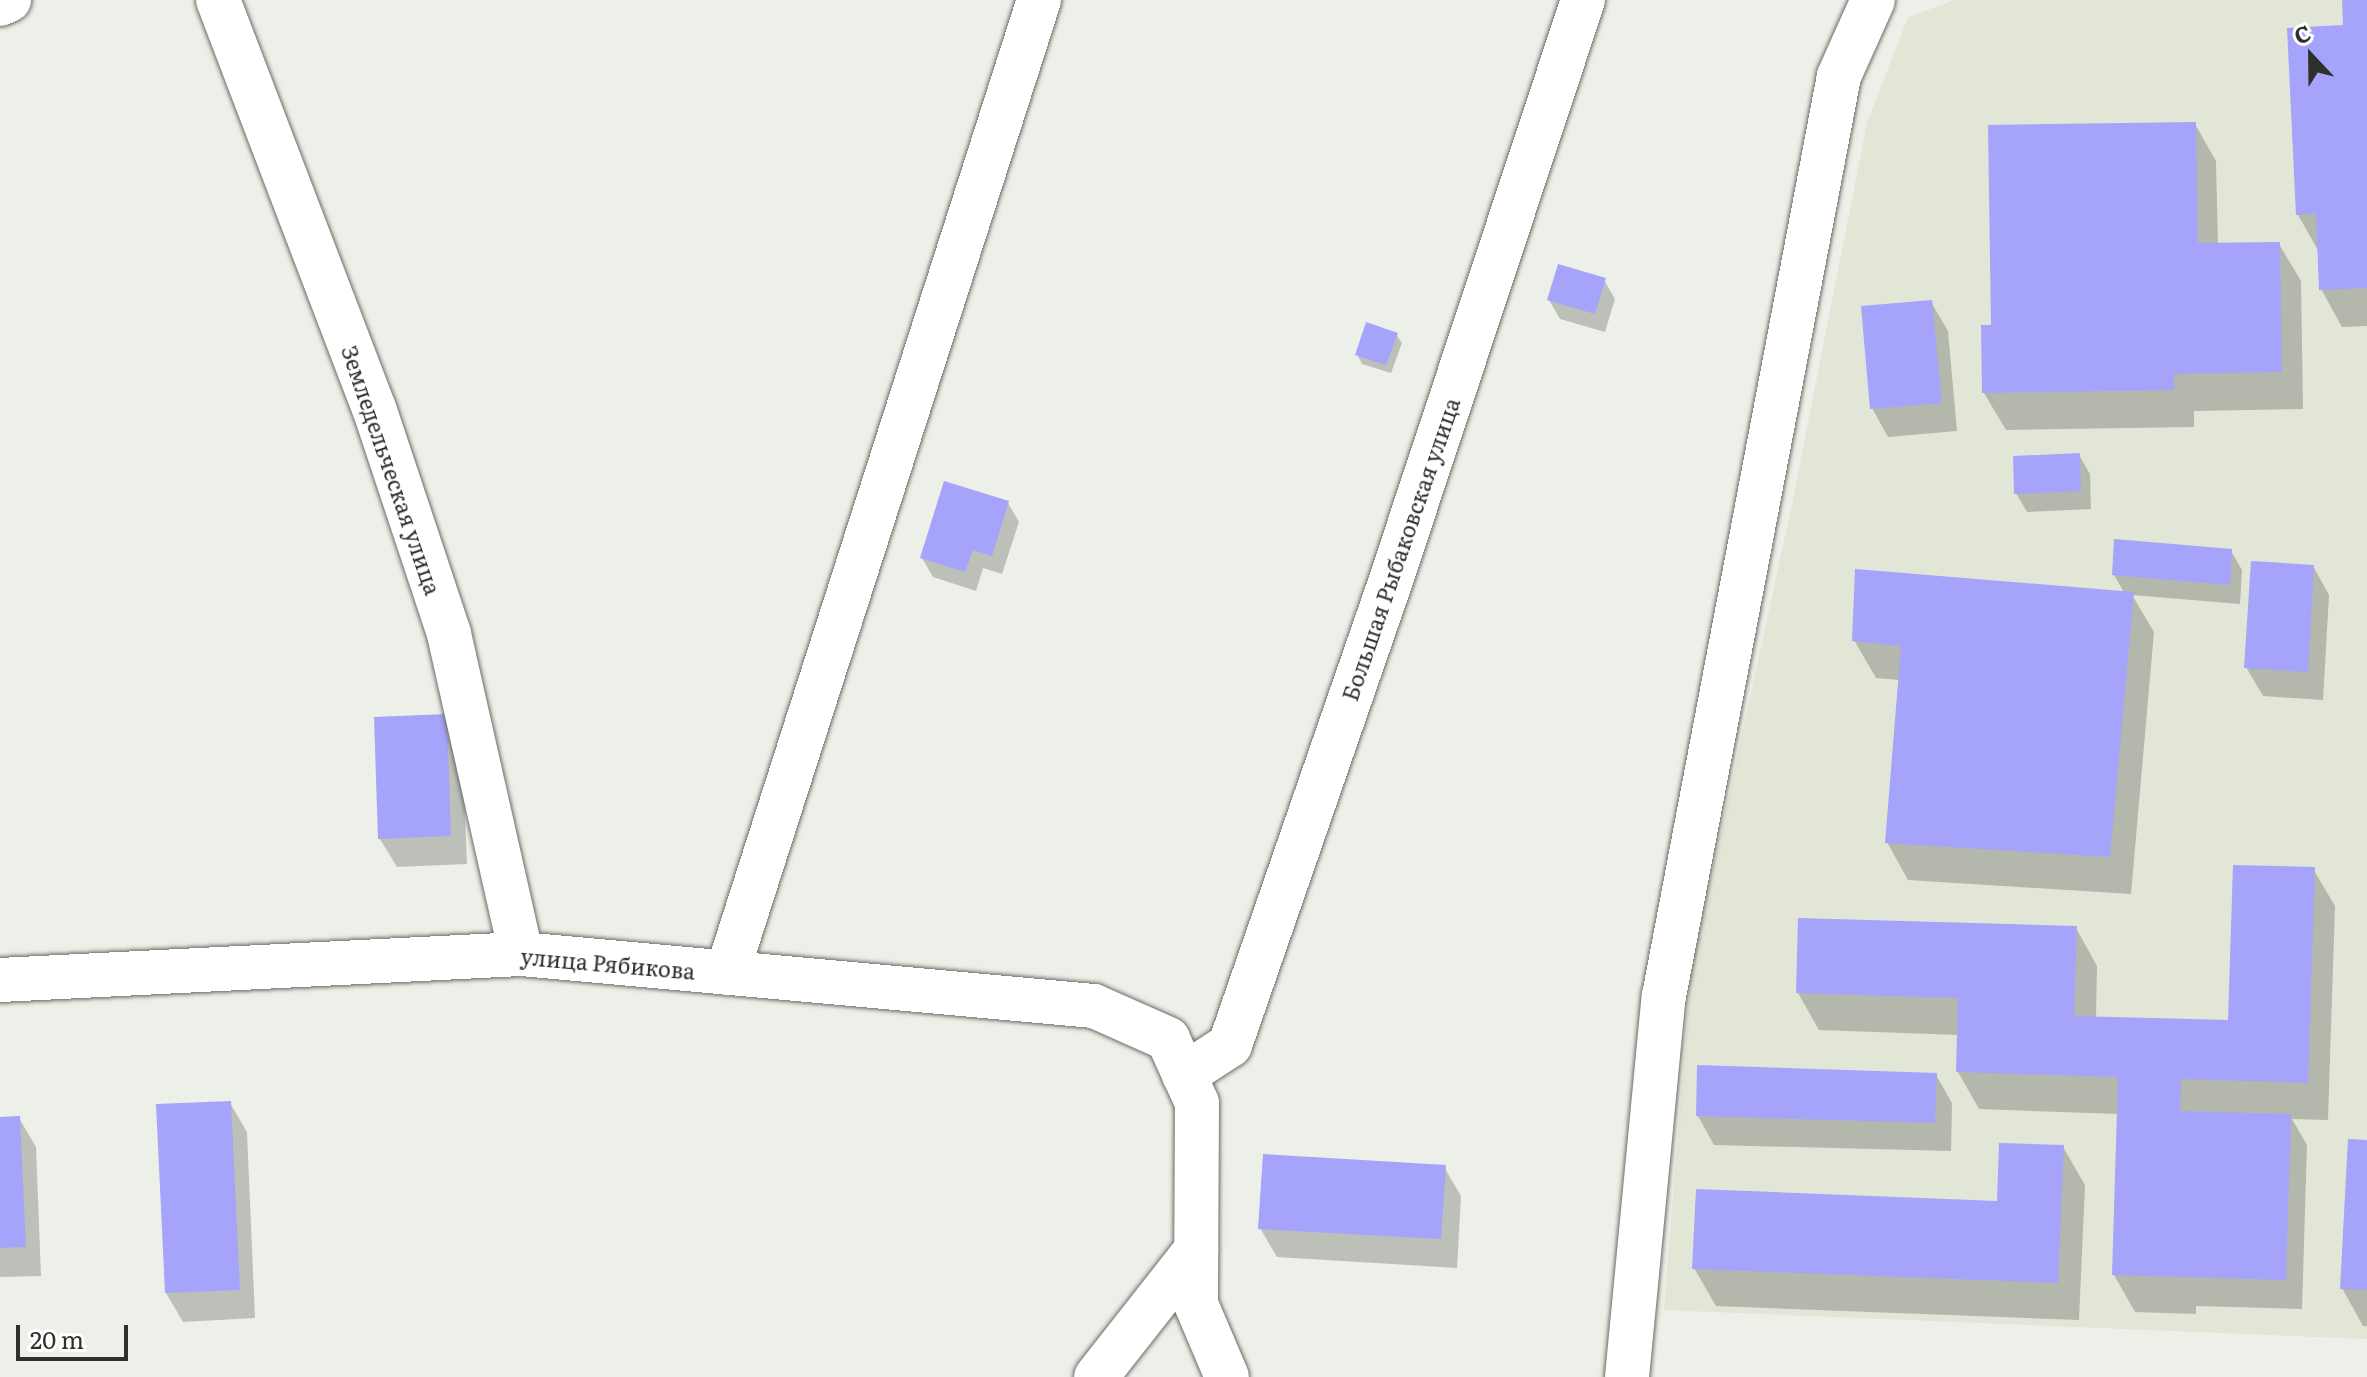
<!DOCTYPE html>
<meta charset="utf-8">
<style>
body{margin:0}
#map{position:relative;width:2367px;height:1377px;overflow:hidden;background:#edf0e8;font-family:Literata,serif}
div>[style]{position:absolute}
.built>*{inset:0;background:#e1e6d7}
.shadow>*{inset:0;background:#0003}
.building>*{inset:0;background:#a6a3fa}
.roads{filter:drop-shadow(0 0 2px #6a6c65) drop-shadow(0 0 2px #6a6c65)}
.street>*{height:44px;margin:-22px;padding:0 22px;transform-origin:22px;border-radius:22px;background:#fff}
.secondary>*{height:44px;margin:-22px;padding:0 22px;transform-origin:22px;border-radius:22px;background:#fff}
span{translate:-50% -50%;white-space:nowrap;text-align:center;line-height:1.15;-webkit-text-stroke:8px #fff;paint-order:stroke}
.street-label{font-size:22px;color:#2f302d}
.north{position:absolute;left:2271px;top:16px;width:80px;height:80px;-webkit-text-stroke:6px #fff;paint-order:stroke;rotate:338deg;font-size:22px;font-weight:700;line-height:32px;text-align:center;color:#2f302d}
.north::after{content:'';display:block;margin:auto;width:28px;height:36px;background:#2f302d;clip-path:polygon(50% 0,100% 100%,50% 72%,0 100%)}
.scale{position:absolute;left:16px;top:1325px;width:112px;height:36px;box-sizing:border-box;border:4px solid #2f302d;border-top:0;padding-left:10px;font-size:24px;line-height:28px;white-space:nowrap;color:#2f302d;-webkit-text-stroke:6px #fff;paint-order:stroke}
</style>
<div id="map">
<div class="built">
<div style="clip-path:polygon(1955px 0,2367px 0,2367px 1339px,1664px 1310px,1691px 970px,1792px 504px,1867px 123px,1908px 17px)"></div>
</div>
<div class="shadow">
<div style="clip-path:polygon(2344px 0,2367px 0,2367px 326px,2342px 327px,2321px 289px,2319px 252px,2298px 215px,2345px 27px)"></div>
<div style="clip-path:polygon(2195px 124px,2216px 161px,2218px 245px,2279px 244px,2301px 281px,2303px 409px,2194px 411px,2194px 427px,2006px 430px,1984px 393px,1994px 327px)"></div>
<div style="clip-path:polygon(1604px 280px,1615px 299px,1605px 332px,1560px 319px,1549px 300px)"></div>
<div style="clip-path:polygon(1931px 302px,1948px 331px,1957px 431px,1888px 437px,1872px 408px)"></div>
<div style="clip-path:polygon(1396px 334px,1402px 343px,1391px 373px,1362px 364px,1357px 354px)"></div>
<div style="clip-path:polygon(2079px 455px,2090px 474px,2091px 509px,2027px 512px,2016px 493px)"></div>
<div style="clip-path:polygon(1008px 503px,1019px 522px,1002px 574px,983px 568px,976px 591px,933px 577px,922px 558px)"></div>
<div style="clip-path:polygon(2231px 551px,2242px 570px,2240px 604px,2132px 595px,2154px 632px,2131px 894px,1908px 880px,1887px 842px,1900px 680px,1876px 678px,1854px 640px,2125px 594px,2114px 575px)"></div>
<div style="clip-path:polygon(2313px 566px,2329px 595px,2323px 700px,2263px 696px,2246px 667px)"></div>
<div style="clip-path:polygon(445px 716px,462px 745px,467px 864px,397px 867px,380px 839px)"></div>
<div style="clip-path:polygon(2313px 869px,2335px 906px,2328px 1120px,2292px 1119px,2307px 1145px,2302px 1309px,2196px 1306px,2196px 1314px,2135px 1312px,2114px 1275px,2119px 1114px,1979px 1109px,1958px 1072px,1959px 1035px,1819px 1030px,1798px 993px,2076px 928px,2097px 966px,2096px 1018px,2229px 1022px)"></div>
<div style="clip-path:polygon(1936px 1075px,1952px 1103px,1951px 1151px,1714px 1145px,1698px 1116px)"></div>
<div style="clip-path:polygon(230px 1103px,247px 1132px,255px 1318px,183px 1322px,166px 1293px)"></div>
<div style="clip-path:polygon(19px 1118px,36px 1147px,41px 1276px,0 1277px,0 1119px)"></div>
<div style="clip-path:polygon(2367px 1142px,2367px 1326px,2363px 1326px,2342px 1288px)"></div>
<div style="clip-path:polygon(2063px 1147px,2085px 1185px,2079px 1320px,1716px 1306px,1694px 1268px,1999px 1203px)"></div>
<div style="clip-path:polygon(1444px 1167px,1461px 1196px,1457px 1268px,1277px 1257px,1260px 1228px)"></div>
</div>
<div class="building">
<div style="clip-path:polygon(2342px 0,2367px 0,2367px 288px,2319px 290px,2316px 214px,2296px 215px,2287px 28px,2343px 25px)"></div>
<div style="clip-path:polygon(2196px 122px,2198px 243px,2280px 242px,2282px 372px,2174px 374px,2174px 390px,1982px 393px,1981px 325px,1991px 325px,1988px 125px)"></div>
<div style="clip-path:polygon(1558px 264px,1606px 278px,1595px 314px,1547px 300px)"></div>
<div style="clip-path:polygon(1932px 300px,1942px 403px,1870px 409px,1861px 306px)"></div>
<div style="clip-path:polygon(1366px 322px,1398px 333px,1386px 365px,1355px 355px)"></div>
<div style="clip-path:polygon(2080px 453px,2081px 491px,2014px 494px,2013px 456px)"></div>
<div style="clip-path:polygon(944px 481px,1009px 501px,992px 556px,973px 550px,965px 572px,920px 558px)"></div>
<div style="clip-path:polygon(2114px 539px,2232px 549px,2230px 585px,2112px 575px)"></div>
<div style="clip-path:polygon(2251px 561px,2314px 565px,2308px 672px,2244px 668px)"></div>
<div style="clip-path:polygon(1855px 569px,2134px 592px,2110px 857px,1885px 843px,1901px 646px,1852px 641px)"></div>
<div style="clip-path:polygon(447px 714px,451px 836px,378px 839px,374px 717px)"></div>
<div style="clip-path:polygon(2233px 865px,2315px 867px,2308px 1083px,2181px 1079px,2180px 1111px,2291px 1114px,2286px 1280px,2112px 1275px,2118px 1077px,1956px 1072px,1958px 998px,1796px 993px,1798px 918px,2077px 926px,2074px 1016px,2228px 1020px)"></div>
<div style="clip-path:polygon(1697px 1065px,1937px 1073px,1935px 1123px,1696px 1116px)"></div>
<div style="clip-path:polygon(231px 1101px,240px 1290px,165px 1293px,156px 1104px)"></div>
<div style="clip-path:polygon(20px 1116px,26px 1247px,0 1248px,0 1117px)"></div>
<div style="clip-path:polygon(2348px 1139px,2367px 1140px,2367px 1290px,2340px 1289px)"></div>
<div style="clip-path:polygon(1999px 1143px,2064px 1145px,2058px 1283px,1692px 1269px,1696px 1189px,1997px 1201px)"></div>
<div style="clip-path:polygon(1263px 1154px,1446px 1165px,1441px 1239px,1258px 1229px)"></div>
</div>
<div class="roads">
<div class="street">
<div style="left:218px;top:0;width:437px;rotate:69.1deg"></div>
<div style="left:374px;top:408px;width:238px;rotate:71.6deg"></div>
<div style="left:449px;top:634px;width:328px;rotate:77.3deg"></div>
<div style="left:0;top:4px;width:10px;rotate:-24deg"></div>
<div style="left:727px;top:973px;width:1022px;rotate:-72.22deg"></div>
<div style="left:1184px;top:1075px;width:55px;rotate:-33.1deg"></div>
<div style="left:1230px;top:1045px;width:489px;rotate:-70.9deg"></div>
<div style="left:1390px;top:583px;width:614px;rotate:-71.68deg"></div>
<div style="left:1096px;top:1377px;width:162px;rotate:-51.8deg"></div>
<div style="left:1627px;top:1377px;width:383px;rotate:-84.5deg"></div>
<div style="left:1664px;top:996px;width:936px;rotate:-79.23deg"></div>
<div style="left:1839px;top:76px;width:83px;rotate:-65.9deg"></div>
</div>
<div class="secondary">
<div style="left:0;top:980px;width:522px;rotate:-2.86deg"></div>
<div style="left:521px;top:954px;width:575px;rotate:5.19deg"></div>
<div style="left:1094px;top:1006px;width:81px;rotate:24deg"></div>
<div style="left:1168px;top:1039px;width:70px;rotate:65.6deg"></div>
<div style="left:1197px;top:1103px;width:201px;rotate:90.3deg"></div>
<div style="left:1196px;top:1304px;width:79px;rotate:67deg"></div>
</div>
</div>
<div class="street-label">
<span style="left:392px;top:470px;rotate:71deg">Земледельческая улица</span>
<span style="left:1400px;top:549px;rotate:-71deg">Большая Рыбаковская улица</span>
<span style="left:608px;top:963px;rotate:5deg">улица Рябикова</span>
</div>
<div class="north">С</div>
<div class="scale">20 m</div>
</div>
